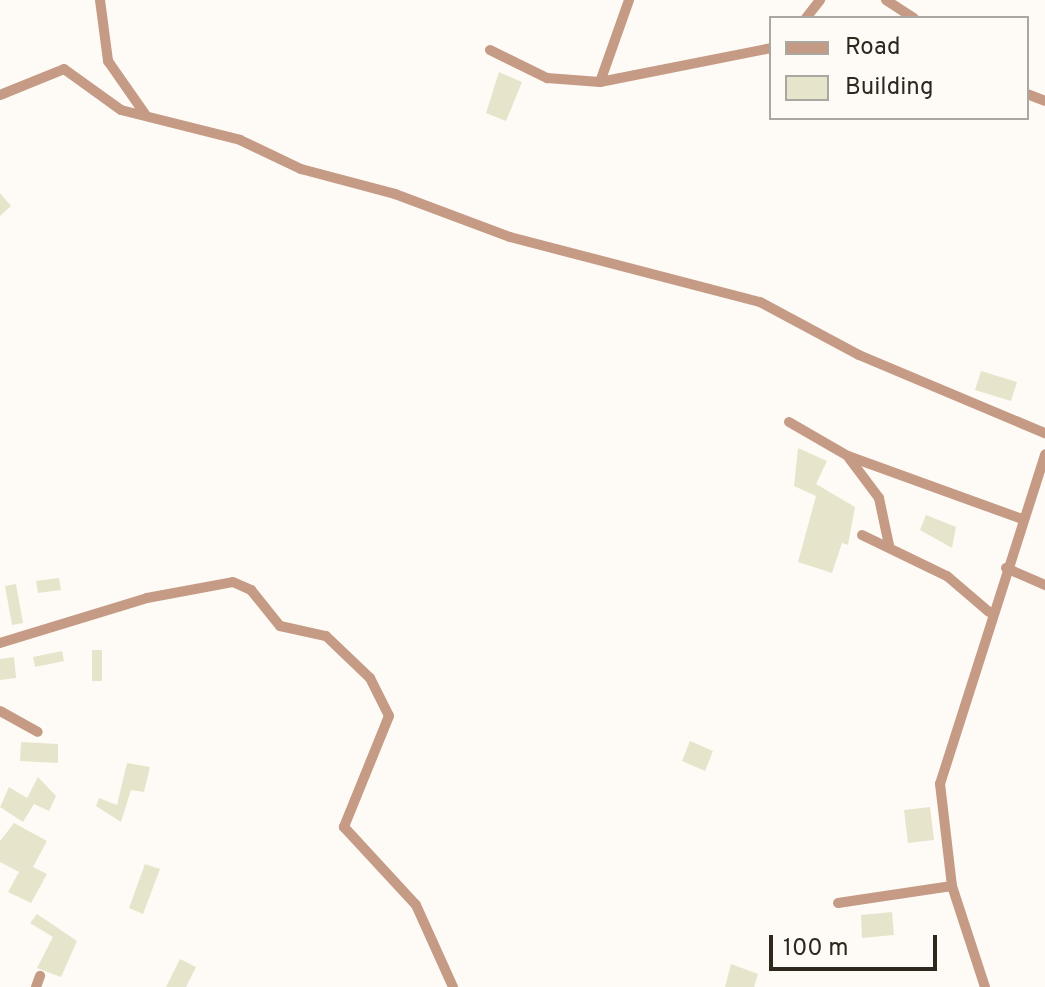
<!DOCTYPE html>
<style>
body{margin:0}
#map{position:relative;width:1045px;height:987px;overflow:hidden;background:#fefbf6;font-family:Overpass,sans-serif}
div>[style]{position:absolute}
.building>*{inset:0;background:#e6e5cb}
.minor>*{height:10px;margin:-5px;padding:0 5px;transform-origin:5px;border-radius:5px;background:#c69b85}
span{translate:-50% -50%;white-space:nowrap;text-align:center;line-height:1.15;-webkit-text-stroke:6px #fefbf6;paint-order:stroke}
.legend{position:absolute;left:769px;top:16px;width:260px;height:104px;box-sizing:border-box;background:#fefbf6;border:2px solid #aaa6a0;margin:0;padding:10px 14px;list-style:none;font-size:24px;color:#2d271e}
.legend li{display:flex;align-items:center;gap:16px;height:40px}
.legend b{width:40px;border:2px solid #aaa6a0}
.scale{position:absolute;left:769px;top:935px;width:168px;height:36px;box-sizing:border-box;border:4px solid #2d271e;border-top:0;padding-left:10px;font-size:24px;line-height:28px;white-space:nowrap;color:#2d271e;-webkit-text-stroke:6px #fefbf6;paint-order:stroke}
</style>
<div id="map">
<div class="building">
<div style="clip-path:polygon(499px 72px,522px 82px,506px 121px,486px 113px)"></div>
<div style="clip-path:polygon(0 193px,11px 206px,0 216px)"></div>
<div style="clip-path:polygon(981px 371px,1017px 382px,1011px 401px,975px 390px)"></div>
<div style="clip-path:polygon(798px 448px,827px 461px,816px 484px,855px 507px,848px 545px,842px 543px,832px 573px,798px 562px,816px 496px,794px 486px)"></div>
<div style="clip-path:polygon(926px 515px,956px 527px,952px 548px,920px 530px)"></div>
<div style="clip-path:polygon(59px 578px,61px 590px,38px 593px,36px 581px)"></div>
<div style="clip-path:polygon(16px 584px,23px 623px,12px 625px,5px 586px)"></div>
<div style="clip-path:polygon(92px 650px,102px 650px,102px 681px,92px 681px)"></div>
<div style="clip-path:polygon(62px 651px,64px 661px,35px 667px,33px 657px)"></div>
<div style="clip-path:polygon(14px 657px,16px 678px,0 680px,0 659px)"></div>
<div style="clip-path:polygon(690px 741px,713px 751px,705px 771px,682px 761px)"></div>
<div style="clip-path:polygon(21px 742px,58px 744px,58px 763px,20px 761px)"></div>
<div style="clip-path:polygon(127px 763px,150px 767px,144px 792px,131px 790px,121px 822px,96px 806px,99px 798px,117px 805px)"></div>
<div style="clip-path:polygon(38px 777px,56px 796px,49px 811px,34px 804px,23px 822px,0 807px,9px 787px,27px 798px)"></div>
<div style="clip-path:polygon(930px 807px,934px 840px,908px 843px,904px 810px)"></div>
<div style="clip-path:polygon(14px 823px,47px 841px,33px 867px,47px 874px,31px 903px,8px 892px,19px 872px,0 862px,0 841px)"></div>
<div style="clip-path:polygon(145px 864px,160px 869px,143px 914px,129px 908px)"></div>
<div style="clip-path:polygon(892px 912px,894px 935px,862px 938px,861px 915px)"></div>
<div style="clip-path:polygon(37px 914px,77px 941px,61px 977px,37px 968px,53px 937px,30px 923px)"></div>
<div style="clip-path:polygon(180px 959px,196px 967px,186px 987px,166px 987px)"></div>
<div style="clip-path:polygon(731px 964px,758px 974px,754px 987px,725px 987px)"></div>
</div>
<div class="minor">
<div style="left:100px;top:0;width:62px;rotate:82.5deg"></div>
<div style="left:108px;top:61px;width:65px;rotate:55.1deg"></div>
<div style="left:886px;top:0;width:33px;rotate:33deg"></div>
<div style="left:806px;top:18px;width:23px;rotate:-52deg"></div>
<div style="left:490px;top:50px;width:64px;rotate:26.2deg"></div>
<div style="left:547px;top:78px;width:53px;rotate:4.3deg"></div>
<div style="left:600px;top:82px;width:87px;rotate:-70.5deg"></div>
<div style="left:600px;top:82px;width:174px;rotate:-11.2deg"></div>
<div style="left:1027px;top:94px;width:19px;rotate:21deg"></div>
<div style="left:0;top:95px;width:69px;rotate:-22.1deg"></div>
<div style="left:64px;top:69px;width:70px;rotate:35.7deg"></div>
<div style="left:121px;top:110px;width:123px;rotate:14.1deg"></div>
<div style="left:240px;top:140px;width:68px;rotate:25.4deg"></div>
<div style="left:301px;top:169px;width:97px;rotate:14.9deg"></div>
<div style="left:395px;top:194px;width:123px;rotate:20.5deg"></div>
<div style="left:510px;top:237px;width:258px;rotate:14.6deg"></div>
<div style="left:760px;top:302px;width:112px;rotate:28.2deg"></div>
<div style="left:859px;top:355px;width:202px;rotate:22.8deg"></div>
<div style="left:789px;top:422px;width:68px;rotate:30deg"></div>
<div style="left:848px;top:456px;width:185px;rotate:19.9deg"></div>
<div style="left:849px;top:458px;width:50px;rotate:53.1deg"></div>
<div style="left:879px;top:498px;width:48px;rotate:78deg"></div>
<div style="left:862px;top:535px;width:94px;rotate:25.8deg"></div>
<div style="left:947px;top:576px;width:55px;rotate:40.6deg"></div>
<div style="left:1006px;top:568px;width:43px;rotate:23.6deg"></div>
<div style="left:0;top:643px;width:154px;rotate:-17deg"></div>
<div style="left:147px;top:598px;width:87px;rotate:-10.5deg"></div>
<div style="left:233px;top:582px;width:20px;rotate:24deg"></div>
<div style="left:251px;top:590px;width:46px;rotate:51.1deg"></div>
<div style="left:280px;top:626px;width:47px;rotate:12.3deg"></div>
<div style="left:326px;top:636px;width:61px;rotate:43.7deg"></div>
<div style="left:370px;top:678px;width:42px;rotate:63.4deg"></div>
<div style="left:389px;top:716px;width:120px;rotate:112.1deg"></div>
<div style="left:344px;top:827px;width:106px;rotate:47.3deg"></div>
<div style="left:416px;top:905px;width:90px;rotate:65.7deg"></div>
<div style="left:0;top:711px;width:43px;rotate:28.9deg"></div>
<div style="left:838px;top:903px;width:115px;rotate:-8.5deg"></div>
<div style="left:36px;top:987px;width:12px;rotate:-70deg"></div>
<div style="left:985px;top:987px;width:106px;rotate:-108.1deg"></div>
<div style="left:952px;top:886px;width:103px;rotate:-96.7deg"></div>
<div style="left:940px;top:784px;width:346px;rotate:-72.3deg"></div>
</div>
<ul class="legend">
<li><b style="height:10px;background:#c69b85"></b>Road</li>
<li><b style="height:22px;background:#e6e5cb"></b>Building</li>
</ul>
<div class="scale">100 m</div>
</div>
